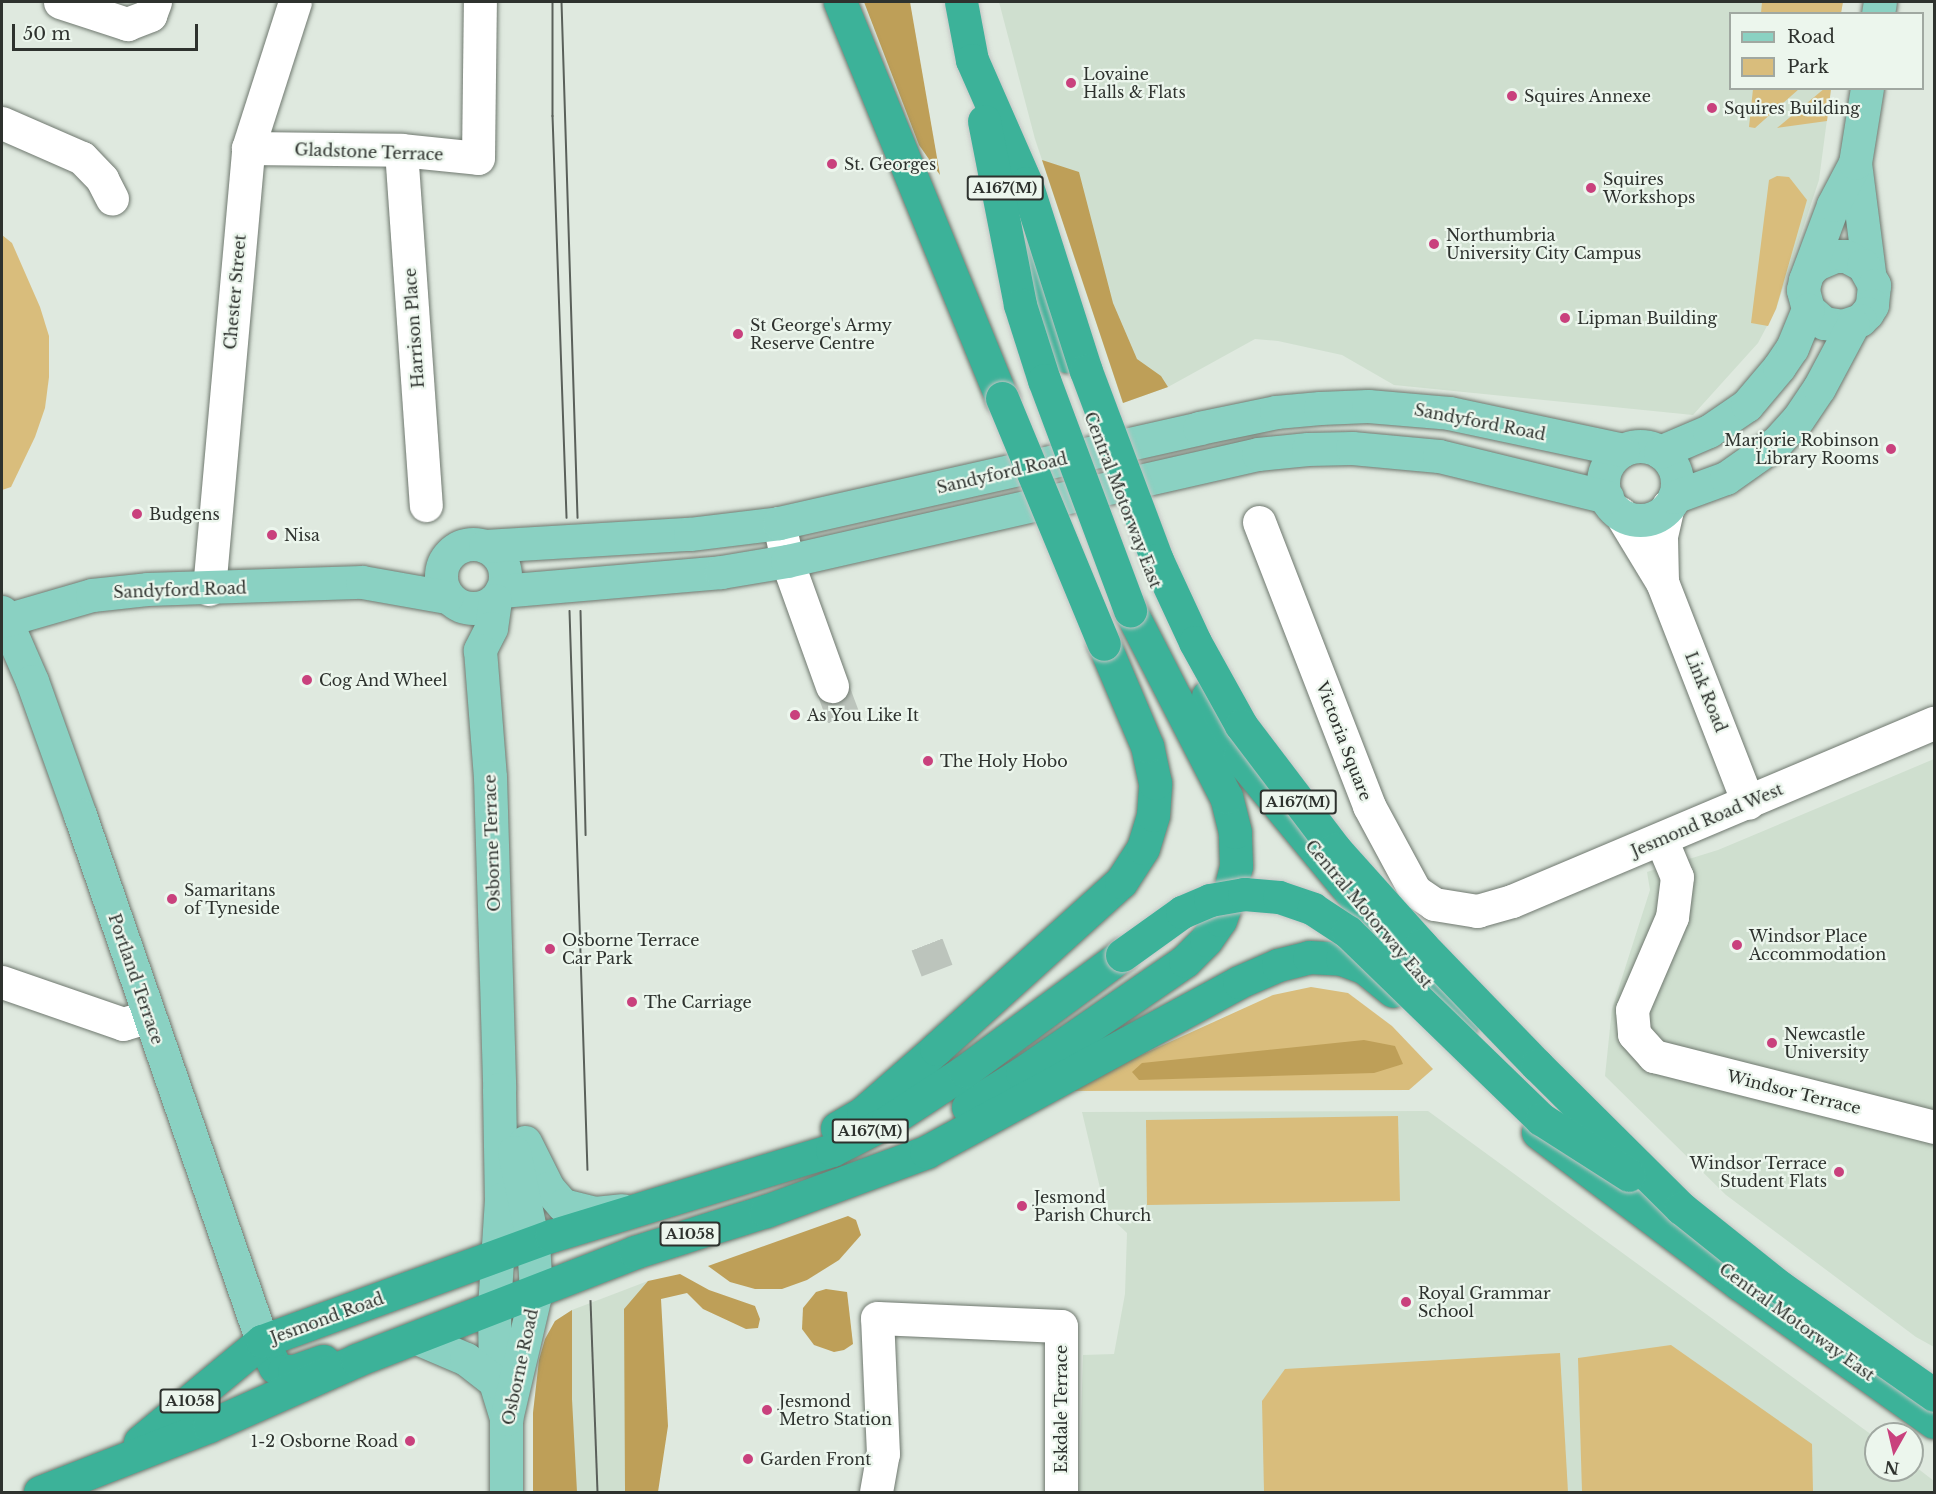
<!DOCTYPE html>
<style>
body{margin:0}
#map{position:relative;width:1936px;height:1494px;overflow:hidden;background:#dfe9df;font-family:"Libre Baskerville",serif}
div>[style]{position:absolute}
.built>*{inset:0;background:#cfdfcf}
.green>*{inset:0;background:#d9bd7c}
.forest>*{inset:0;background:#be9f58}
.minor-tunnel>*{height:33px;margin-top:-16.5px;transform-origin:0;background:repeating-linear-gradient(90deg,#bcc4bc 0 33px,transparent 0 49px)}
.roads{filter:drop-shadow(0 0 2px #6f786f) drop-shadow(0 0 2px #6f786f)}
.minor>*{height:33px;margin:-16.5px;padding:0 16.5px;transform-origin:16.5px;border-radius:16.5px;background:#fff}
.major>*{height:33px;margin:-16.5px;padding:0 16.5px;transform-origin:16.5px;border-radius:16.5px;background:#8ad1c2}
.major>.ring{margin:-16.5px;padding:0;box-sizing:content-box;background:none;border:33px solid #8ad1c2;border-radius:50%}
.highway>*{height:33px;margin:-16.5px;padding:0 16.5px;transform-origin:16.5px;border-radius:16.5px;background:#3cb299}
.tram>*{height:1.5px;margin:-0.75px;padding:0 0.75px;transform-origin:0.75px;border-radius:0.75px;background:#5a605a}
.bridges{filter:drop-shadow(0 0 2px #c4c6c4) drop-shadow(0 0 2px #c4c6c4)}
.highway-bridge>*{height:33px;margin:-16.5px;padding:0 16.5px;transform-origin:16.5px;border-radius:16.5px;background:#3cb299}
.dots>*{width:16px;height:16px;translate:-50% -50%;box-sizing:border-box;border:3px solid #ecf6ed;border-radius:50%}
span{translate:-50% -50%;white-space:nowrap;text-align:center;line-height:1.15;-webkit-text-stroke:4.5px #ecf6ed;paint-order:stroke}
.shield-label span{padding:2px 4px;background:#ecf6ed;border:2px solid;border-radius:4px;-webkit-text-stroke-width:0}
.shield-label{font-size:15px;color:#2e322e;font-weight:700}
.poi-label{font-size:16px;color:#2e322e}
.left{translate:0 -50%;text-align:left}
.right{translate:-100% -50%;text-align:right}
.street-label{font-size:16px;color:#2e322e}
.frame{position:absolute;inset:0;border:3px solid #2e322e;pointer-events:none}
.legend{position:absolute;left:1729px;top:12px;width:195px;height:78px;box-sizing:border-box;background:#ecf6ed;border:2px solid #a0a8a1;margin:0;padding:8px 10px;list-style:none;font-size:18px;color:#2e322e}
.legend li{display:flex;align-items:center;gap:12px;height:30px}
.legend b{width:30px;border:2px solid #a0a8a1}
.north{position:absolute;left:1864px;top:1422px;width:60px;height:60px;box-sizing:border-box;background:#ecf6ed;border:2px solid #a0a8a1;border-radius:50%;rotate:188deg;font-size:16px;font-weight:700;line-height:24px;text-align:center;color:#2e322e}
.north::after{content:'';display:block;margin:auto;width:21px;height:27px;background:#c9417d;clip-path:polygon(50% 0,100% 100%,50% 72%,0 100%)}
.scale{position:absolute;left:12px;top:24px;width:186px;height:27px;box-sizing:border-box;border:3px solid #2e322e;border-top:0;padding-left:8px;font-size:18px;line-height:21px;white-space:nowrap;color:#2e322e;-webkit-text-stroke:4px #ecf6ed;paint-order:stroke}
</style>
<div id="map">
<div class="built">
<div style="clip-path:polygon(999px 2px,1843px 2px,1841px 13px,1730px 14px,1730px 88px,1831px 89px,1819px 180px,1776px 309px,1758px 343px,1693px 415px,1394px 385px,1342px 355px,1278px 341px,1255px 339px,1168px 387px,1123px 403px,1035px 139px)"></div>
<div style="clip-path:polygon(1934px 759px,1934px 1347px,1916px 1337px,1726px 1195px,1605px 1076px,1612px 1009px,1650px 890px,1647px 872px,1718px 850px)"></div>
<div style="clip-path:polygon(1428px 1111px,1876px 1438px,1876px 1470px,1912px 1470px,1912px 1464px,1934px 1481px,1934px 1492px,1079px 1492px,1083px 1355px,1114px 1354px,1125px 1294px,1127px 1233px,1106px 1213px,1082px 1112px)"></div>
<div style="clip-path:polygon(648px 1281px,647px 1492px,533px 1492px,533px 1413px,539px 1360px,545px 1339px,555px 1321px,572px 1310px)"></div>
</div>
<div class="green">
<div style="clip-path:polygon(1762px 2px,1843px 2px,1841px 13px,1761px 13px)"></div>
<div style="clip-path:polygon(1825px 88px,1831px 89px,1827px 121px,1777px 128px)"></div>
<div style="clip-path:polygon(1753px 89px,1753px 88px,1799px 89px,1755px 128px,1749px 127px)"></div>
<div style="clip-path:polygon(1777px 176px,1789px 177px,1807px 200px,1776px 309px,1768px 326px,1751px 323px,1769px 180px)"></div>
<div style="clip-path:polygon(2px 235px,12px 243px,40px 307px,49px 336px,49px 377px,45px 408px,35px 437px,11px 487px,2px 490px)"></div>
<div style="clip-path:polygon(1311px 987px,1348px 993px,1392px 1026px,1433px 1069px,1409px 1090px,1062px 1091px,1273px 995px)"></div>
<div style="clip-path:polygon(1398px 1116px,1400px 1201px,1147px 1205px,1146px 1120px)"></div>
<div style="clip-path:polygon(1671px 1345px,1812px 1444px,1813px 1492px,1582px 1492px,1578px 1358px)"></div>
<div style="clip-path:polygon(1560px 1353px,1568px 1492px,1264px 1492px,1262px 1401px,1285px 1369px)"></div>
</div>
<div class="forest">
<div style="clip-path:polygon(864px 2px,910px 2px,940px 175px,919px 145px)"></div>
<div style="clip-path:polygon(1042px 160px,1079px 172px,1113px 303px,1137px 359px,1161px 376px,1168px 387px,1123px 403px)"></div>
<div style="clip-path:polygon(1364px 1040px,1395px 1046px,1403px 1064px,1374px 1073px,1139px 1080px,1132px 1072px,1142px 1063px)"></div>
<div style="clip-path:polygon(848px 1216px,856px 1220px,861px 1235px,839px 1260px,807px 1280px,782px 1289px,755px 1289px,730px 1282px,708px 1266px)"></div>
<div style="clip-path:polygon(680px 1274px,709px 1290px,755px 1306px,760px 1319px,758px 1328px,746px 1329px,703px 1309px,687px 1293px,661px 1299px,668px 1426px,658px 1492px,625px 1492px,624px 1309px,648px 1281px)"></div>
<div style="clip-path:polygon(826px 1289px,847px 1292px,853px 1344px,844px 1350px,834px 1352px,814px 1345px,802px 1329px,803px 1308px,816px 1292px)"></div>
<div style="clip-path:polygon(572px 1310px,572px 1399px,577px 1492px,533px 1492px,533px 1413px,539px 1360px,545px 1339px,555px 1321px)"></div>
</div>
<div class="minor-tunnel">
<div style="left:832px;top:686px;width:46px;rotate:69.6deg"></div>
<div style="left:927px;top:944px;width:28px;rotate:69deg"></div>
</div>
<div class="roads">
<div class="minor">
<div style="left:60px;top:2px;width:71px;rotate:18.2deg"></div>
<div style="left:127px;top:24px;width:25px;rotate:-21deg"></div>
<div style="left:150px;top:15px;width:14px;rotate:-69deg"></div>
<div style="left:2px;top:123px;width:87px;rotate:23.6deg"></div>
<div style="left:82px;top:158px;width:29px;rotate:46deg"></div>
<div style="left:102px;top:179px;width:22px;rotate:63deg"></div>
<div style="left:248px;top:148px;width:153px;rotate:0.7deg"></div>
<div style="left:401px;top:150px;width:77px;rotate:5.9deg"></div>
<div style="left:478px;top:158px;width:156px;rotate:-89.3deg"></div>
<div style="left:401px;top:150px;width:356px;rotate:86deg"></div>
<div style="left:1620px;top:513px;width:81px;rotate:58.7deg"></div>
<div style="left:1662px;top:582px;width:237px;rotate:68.7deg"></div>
<div style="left:1259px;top:522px;width:305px;rotate:68.8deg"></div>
<div style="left:1369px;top:806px;width:97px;rotate:61.6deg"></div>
<div style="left:1415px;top:891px;width:23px;rotate:34deg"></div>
<div style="left:1434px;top:904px;width:44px;rotate:9.2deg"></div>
<div style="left:1477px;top:911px;width:36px;rotate:-16deg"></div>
<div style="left:1512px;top:901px;width:458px;rotate:-22.9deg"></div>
<div style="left:779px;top:523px;width:39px;rotate:78deg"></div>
<div style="left:787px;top:561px;width:133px;rotate:70.2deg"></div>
<div style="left:1662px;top:581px;width:45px;rotate:-91.3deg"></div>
<div style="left:1661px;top:536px;width:31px;rotate:-77deg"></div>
<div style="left:209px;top:589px;width:443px;rotate:-84.9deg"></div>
<div style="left:248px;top:148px;width:153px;rotate:-72.2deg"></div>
<div style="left:1661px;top:839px;width:41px;rotate:67.2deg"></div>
<div style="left:1677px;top:877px;width:40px;rotate:97.1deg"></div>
<div style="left:1672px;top:917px;width:101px;rotate:113.3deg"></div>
<div style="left:1632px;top:1010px;width:24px;rotate:85deg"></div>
<div style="left:1634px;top:1034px;width:30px;rotate:48deg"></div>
<div style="left:1654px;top:1056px;width:289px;rotate:14.2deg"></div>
<div style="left:2px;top:982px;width:128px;rotate:19.1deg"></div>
<div style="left:123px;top:1024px;width:27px;rotate:-17deg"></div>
<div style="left:876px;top:1492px;width:39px;rotate:-80deg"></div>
<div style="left:883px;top:1454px;width:136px;rotate:-92.5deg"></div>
<div style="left:877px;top:1318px;width:184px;rotate:2.5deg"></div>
<div style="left:1061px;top:1326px;width:166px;rotate:90deg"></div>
</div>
<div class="major">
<div style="left:1878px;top:14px;width:12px;rotate:-81deg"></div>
<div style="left:1855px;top:163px;width:110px;rotate:82.7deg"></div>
<div style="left:1809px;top:271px;width:10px;rotate:-45deg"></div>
<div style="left:1816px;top:264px;width:21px;rotate:-23deg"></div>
<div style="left:1835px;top:256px;width:11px"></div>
<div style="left:1846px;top:256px;width:19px;rotate:28deg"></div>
<div style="left:1863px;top:265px;width:23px;rotate:61deg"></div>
<div style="left:1874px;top:285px;width:20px;rotate:96deg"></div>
<div style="left:1872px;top:305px;width:9px;rotate:122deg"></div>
<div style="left:1867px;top:313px;width:10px;rotate:135deg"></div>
<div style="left:1860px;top:320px;width:18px;rotate:161deg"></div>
<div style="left:1843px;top:326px;width:19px;rotate:-171deg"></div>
<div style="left:1824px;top:323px;width:21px;rotate:-139deg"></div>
<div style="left:1808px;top:309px;width:20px;rotate:-105deg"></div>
<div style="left:1803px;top:290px;width:10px;rotate:-79deg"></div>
<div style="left:1805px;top:280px;width:80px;rotate:-69.5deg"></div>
<div style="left:1833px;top:205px;width:47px;rotate:-62.4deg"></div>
<div style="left:1855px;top:163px;width:76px;rotate:-80.9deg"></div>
<div class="ring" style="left:1603px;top:446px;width:41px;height:41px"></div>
<div style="left:1660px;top:452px;width:53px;rotate:-23.2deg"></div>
<div style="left:1709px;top:431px;width:46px;rotate:-34.4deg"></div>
<div style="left:1747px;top:405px;width:50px;rotate:-49.9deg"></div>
<div style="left:1779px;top:367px;width:23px;rotate:-56deg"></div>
<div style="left:1792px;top:348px;width:42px;rotate:-67.7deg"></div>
<div style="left:1674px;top:497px;width:55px;rotate:-20.1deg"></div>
<div style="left:1726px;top:478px;width:62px;rotate:-35.2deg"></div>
<div style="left:1777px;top:442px;width:31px;rotate:-48deg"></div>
<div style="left:1798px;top:419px;width:37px;rotate:-56deg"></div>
<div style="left:1819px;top:388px;width:72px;rotate:-62deg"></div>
<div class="ring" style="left:441px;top:544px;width:31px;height:31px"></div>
<div style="left:485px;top:546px;width:205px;rotate:-3.4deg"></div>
<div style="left:690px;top:534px;width:90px;rotate:-7deg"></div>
<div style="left:779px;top:523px;width:431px;rotate:-12.7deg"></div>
<div style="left:1199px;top:428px;width:79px;rotate:-11.7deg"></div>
<div style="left:1276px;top:412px;width:44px;rotate:-5.2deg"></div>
<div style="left:1320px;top:408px;width:48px;rotate:-2.4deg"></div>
<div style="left:1368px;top:406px;width:81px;rotate:4.9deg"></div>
<div style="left:1449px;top:413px;width:178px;rotate:12deg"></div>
<div style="left:501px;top:591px;width:221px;rotate:-4.9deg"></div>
<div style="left:721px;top:572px;width:67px;rotate:-9.5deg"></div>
<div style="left:787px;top:561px;width:483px;rotate:-12.8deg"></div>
<div style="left:1258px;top:454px;width:50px;rotate:-5.7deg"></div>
<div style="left:1308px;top:449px;width:44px;rotate:-1.3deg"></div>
<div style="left:1352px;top:448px;width:87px;rotate:5.3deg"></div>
<div style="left:1439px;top:456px;width:173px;rotate:13.7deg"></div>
<div style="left:495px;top:600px;width:28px;rotate:98deg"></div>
<div style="left:491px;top:628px;width:25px;rotate:117deg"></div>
<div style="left:480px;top:650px;width:127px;rotate:85.5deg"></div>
<div style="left:490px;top:777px;width:312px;rotate:88.3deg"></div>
<div style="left:499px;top:1089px;width:110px;rotate:89deg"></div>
<div style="left:501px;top:1199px;width:108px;rotate:93.7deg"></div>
<div style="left:494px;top:1307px;width:75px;rotate:89.2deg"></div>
<div style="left:495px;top:1382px;width:39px;rotate:73deg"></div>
<div style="left:2px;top:612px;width:75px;rotate:66.5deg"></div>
<div style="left:32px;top:681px;width:142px;rotate:70.3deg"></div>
<div style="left:80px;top:815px;width:557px;rotate:70.91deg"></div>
<div style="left:2px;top:621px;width:94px;rotate:-16.1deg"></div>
<div style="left:92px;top:595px;width:55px;rotate:-6.2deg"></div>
<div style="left:147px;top:589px;width:215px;rotate:-1.9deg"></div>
<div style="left:362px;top:582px;width:86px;rotate:10deg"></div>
<div style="left:525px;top:1142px;width:51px;rotate:63.4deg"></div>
<div style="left:548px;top:1188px;width:23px;rotate:49deg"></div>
<div style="left:563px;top:1205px;width:33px;rotate:14deg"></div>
<div style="left:595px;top:1213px;width:27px;rotate:-6deg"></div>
<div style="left:417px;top:1338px;width:53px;rotate:23.2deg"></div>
<div style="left:466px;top:1359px;width:37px;rotate:38deg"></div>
<div style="left:506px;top:1492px;width:73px;rotate:-90deg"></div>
<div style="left:506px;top:1419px;width:131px;rotate:-76.8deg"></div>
<div style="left:536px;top:1291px;width:48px;rotate:-93.6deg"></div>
<div style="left:533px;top:1243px;width:93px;rotate:-101.8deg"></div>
</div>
<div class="highway">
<div style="left:840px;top:2px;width:428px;rotate:67.8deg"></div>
<div style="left:1013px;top:213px;width:153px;rotate:69.3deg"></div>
<div style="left:1208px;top:696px;width:68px;rotate:63.1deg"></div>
<div style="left:1239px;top:757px;width:348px;rotate:50.4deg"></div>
<div style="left:968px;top:1107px;width:64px;rotate:-32.2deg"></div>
<div style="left:1022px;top:1073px;width:198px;rotate:-34.5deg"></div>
<div style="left:1185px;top:961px;width:30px;rotate:-45deg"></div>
<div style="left:1206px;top:940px;width:24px;rotate:-55deg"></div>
<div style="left:1220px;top:920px;width:23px;rotate:-70deg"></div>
<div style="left:1228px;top:898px;width:33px;rotate:-76deg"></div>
<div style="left:1236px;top:866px;width:34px;rotate:-92deg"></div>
<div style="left:1235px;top:832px;width:36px;rotate:-104deg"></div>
<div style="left:1226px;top:797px;width:210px;rotate:-117.2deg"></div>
<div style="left:837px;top:1128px;width:30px;rotate:-30deg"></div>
<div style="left:863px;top:1113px;width:97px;rotate:-41.2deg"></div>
<div style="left:936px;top:1049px;width:249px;rotate:-42.1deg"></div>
<div style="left:1121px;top:882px;width:40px;rotate:-57.1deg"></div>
<div style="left:1143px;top:848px;width:34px;rotate:-73deg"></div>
<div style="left:1153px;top:815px;width:32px;rotate:-86deg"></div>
<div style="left:1155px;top:783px;width:38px;rotate:-102deg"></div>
<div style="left:1147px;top:746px;width:111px;rotate:-112.9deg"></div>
<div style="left:1538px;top:1132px;width:253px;rotate:37deg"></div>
<div style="left:1724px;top:1270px;width:21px;rotate:41deg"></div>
<div style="left:1740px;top:1284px;width:238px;rotate:35.4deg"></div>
<div style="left:262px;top:1341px;width:29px;rotate:63deg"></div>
<div style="left:275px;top:1367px;width:10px;rotate:24deg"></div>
<div style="left:284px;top:1371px;width:10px"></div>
<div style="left:294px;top:1371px;width:31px;rotate:-19deg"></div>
<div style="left:140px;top:1442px;width:158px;rotate:-39.6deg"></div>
<div style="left:262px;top:1341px;width:307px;rotate:-20deg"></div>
<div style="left:551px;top:1236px;width:294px;rotate:-17deg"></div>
<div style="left:832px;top:1150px;width:62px;rotate:-27deg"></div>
<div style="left:887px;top:1122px;width:93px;rotate:-33.2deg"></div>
<div style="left:965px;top:1071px;width:195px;rotate:-36.5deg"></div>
<div style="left:40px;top:1492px;width:181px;rotate:-21.3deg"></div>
<div style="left:209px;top:1426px;width:162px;rotate:-24deg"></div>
<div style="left:357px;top:1360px;width:298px;rotate:-21.2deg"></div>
<div style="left:635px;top:1252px;width:137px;rotate:-17.4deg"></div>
<div style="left:766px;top:1211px;width:171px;rotate:-20.2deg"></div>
<div style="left:926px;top:1152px;width:356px;rotate:-28.5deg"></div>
<div style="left:1239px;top:982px;width:43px;rotate:-23.6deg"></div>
<div style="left:1278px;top:965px;width:32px;rotate:-14deg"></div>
<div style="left:1309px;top:957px;width:33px;rotate:3deg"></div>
<div style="left:1342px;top:959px;width:25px;rotate:21deg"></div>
<div style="left:1365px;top:968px;width:36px;rotate:39deg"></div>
</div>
</div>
<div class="tram">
<div style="left:553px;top:2px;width:114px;rotate:90deg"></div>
<div style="left:553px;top:116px;width:402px;rotate:88deg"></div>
<div style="left:562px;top:2px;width:516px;rotate:88.22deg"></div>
<div style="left:570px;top:611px;width:559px;rotate:88.16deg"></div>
<div style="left:581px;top:611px;width:224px;rotate:88.7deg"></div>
<div style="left:591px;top:1301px;width:191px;rotate:87.9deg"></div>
</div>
<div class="bridges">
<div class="highway-bridge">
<div style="left:961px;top:2px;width:59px;rotate:79.3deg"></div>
<div style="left:972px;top:60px;width:134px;rotate:66.3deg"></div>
<div style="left:1026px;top:183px;width:197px;rotate:72.3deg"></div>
<div style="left:1086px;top:371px;width:202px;rotate:69.4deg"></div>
<div style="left:1157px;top:560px;width:90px;rotate:65.1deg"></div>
<div style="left:1195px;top:642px;width:95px;rotate:61deg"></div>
<div style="left:1241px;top:725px;width:156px;rotate:52.8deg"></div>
<div style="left:1335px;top:849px;width:129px;rotate:48.1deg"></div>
<div style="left:1421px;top:945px;width:167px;rotate:46deg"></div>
<div style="left:1537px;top:1065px;width:203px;rotate:44.8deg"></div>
<div style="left:1681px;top:1208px;width:127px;rotate:38.6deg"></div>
<div style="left:1780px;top:1287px;width:188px;rotate:35deg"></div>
<div style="left:984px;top:121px;width:187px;rotate:78.9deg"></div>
<div style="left:1020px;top:305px;width:79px;rotate:72.3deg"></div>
<div style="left:1044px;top:380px;width:246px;rotate:69.5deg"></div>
<div style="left:1002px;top:398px;width:266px;rotate:67.5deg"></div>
<div style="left:1122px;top:955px;width:74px;rotate:-35.6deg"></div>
<div style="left:1182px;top:912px;width:30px;rotate:-23deg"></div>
<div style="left:1210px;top:900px;width:35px;rotate:-10deg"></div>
<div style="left:1244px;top:894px;width:35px;rotate:5deg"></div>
<div style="left:1279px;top:897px;width:36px;rotate:19deg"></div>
<div style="left:1313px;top:909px;width:42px;rotate:33.3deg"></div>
<div style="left:1348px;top:932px;width:269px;rotate:44.1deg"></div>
<div style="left:1541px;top:1119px;width:104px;rotate:32.5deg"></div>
</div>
</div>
<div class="dots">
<div style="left:1071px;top:83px;background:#c9417d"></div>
<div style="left:1512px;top:96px;background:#c9417d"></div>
<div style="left:1712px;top:108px;background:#c9417d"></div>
<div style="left:832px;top:164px;background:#c9417d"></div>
<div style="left:1591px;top:188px;background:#c9417d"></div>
<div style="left:1434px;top:244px;background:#c9417d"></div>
<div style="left:1565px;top:318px;background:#c9417d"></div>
<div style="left:738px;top:334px;background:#c9417d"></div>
<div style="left:1891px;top:449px;background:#c9417d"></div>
<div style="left:137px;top:514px;background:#c9417d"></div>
<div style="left:272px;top:535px;background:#c9417d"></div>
<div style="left:307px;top:680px;background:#c9417d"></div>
<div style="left:795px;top:715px;background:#c9417d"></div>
<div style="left:928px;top:761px;background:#c9417d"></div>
<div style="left:172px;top:899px;background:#c9417d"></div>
<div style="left:1737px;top:945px;background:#c9417d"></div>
<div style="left:550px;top:949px;background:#c9417d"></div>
<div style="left:632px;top:1002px;background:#c9417d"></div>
<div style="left:1772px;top:1043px;background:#c9417d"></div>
<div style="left:1839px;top:1172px;background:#c9417d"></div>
<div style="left:1022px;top:1206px;background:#c9417d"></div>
<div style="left:1406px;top:1302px;background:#c9417d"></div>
<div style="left:767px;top:1410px;background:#c9417d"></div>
<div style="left:410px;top:1441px;background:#c9417d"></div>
<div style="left:748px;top:1459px;background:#c9417d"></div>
</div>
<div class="shield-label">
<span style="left:1005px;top:188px">A167(M)</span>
<span style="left:1298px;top:802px">A167(M)</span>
<span style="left:870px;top:1131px">A167(M)</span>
<span style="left:690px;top:1234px">A1058</span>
<span style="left:190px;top:1401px">A1058</span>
</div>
<div class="poi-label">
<span class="left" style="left:1083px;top:83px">Lovaine<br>Halls &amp; Flats</span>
<span class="left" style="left:1524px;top:96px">Squires Annexe</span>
<span class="left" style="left:1724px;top:108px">Squires Building</span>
<span class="left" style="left:844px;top:164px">St. Georges</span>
<span class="left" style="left:1603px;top:188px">Squires<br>Workshops</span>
<span class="left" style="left:1446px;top:244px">Northumbria<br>University City Campus</span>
<span class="left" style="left:1577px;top:318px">Lipman Building</span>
<span class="left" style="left:750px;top:334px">St George's Army<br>Reserve Centre</span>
<span class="right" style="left:1879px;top:449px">Marjorie Robinson<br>Library Rooms</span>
<span class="left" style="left:149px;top:514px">Budgens</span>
<span class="left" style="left:284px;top:535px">Nisa</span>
<span class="left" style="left:319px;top:680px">Cog And Wheel</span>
<span class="left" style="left:807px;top:715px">As You Like It</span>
<span class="left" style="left:940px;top:761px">The Holy Hobo</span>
<span class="left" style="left:184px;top:899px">Samaritans<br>of Tyneside</span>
<span class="left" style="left:1749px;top:945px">Windsor Place<br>Accommodation</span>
<span class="left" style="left:562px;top:949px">Osborne Terrace<br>Car Park</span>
<span class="left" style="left:644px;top:1002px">The Carriage</span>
<span class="left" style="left:1784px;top:1043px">Newcastle<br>University</span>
<span class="right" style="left:1827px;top:1172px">Windsor Terrace<br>Student Flats</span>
<span class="left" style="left:1034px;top:1206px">Jesmond<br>Parish Church</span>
<span class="left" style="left:1418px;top:1302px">Royal Grammar<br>School</span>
<span class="left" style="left:779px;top:1410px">Jesmond<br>Metro Station</span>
<span class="right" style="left:398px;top:1441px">1-2 Osborne Road</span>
<span class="left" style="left:760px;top:1459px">Garden Front</span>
</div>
<div class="street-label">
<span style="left:369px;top:152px;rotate:2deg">Gladstone Terrace</span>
<span style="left:235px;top:292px;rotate:-85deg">Chester Street</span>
<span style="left:414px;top:328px;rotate:-94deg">Harrison Place</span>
<span style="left:1480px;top:422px;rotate:11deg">Sandyford Road</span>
<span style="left:1002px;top:473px;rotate:-13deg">Sandyford Road</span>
<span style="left:1123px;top:500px;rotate:69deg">Central Motorway East</span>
<span style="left:180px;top:590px;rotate:-2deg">Sandyford Road</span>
<span style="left:1706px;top:692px;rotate:68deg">Link Road</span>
<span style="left:1344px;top:741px;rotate:69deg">Victoria Square</span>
<span style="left:1707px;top:820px;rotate:-23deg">Jesmond Road West</span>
<span style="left:492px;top:843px;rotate:-92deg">Osborne Terrace</span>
<span style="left:1369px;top:914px;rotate:50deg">Central Motorway East</span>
<span style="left:136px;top:979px;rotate:71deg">Portland Terrace</span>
<span style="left:1794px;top:1092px;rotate:14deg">Windsor Terrace</span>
<span style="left:327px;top:1318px;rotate:-20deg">Jesmond Road</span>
<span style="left:1797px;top:1322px;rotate:36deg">Central Motorway East</span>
<span style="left:520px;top:1367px;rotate:-78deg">Osborne Road</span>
<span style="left:1061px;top:1409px;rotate:-90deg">Eskdale Terrace</span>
</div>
<div class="frame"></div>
<ul class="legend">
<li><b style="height:8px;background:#8ad1c2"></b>Road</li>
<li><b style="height:16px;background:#d9bd7c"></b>Park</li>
</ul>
<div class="north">N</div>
<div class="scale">50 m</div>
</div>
